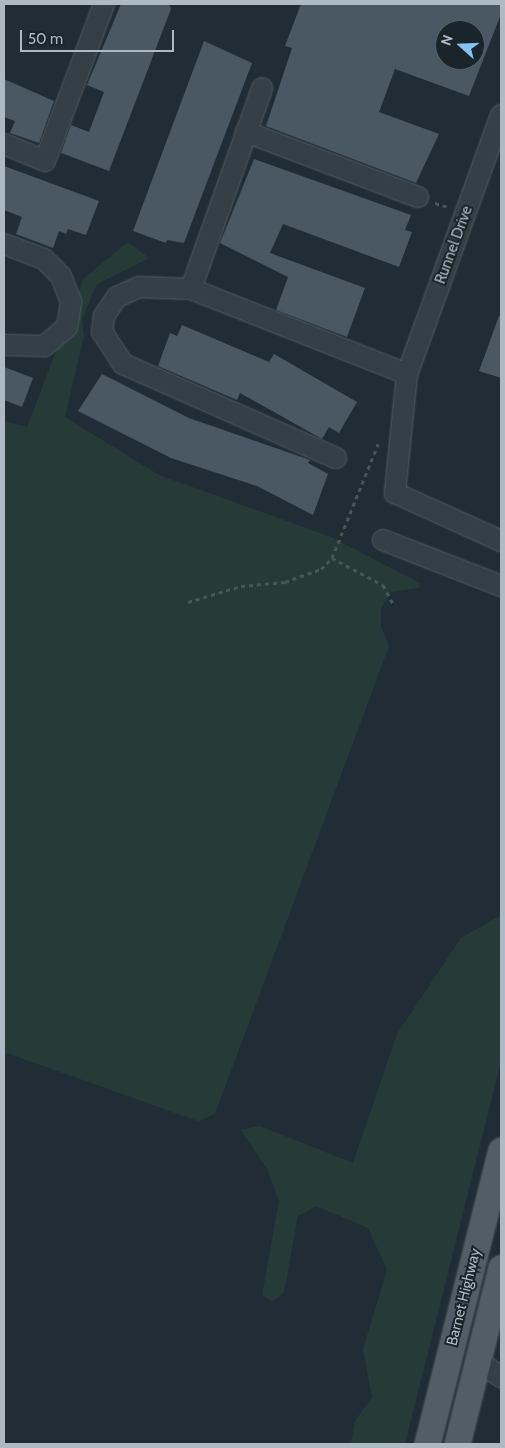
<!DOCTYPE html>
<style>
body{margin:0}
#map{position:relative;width:505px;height:1448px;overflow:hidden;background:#212d36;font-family:Cabin,sans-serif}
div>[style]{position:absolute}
.green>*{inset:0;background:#263b38}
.building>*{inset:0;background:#495862}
.path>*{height:3px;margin-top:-1.5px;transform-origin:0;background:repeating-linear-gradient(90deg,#445857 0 4px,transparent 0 8px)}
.roads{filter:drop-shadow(0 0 1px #525d64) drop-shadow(0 0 1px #525d64)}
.minor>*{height:20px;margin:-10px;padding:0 10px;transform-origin:10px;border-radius:10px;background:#343f47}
.major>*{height:25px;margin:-12.5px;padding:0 12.5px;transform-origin:12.5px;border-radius:12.5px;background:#525e67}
span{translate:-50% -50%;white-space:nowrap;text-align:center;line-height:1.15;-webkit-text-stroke:4px #1a242b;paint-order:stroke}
.street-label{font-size:15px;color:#aebac3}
.frame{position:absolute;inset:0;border:5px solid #aebac3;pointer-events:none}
.north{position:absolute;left:435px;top:20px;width:50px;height:50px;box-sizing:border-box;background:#1a242b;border:1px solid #556068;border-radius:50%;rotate:290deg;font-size:14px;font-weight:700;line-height:20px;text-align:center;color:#aebac3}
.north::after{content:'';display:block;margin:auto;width:18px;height:22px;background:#84c2f2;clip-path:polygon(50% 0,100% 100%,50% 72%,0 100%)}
.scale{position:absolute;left:20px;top:30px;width:154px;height:22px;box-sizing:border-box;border:2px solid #aebac3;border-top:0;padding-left:6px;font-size:15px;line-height:18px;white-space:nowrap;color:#aebac3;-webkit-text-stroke:4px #1a242b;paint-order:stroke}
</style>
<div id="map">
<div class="green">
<div style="clip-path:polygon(128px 242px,149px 258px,97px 284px,82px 319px,84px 336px,65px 417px,159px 475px,331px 537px,420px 583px,419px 588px,391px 592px,381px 608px,381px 627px,389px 646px,215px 1114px,198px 1121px,4px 1052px,4px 421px,27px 427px,84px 278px)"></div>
<div style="clip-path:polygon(501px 915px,501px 1061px,405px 1444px,351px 1444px,355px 1421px,372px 1397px,363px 1349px,387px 1270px,368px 1228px,316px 1206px,298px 1216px,284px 1292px,272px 1302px,262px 1295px,279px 1201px,268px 1171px,241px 1130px,260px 1126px,353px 1163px,397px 1034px,461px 938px)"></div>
</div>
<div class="building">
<div style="clip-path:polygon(121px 4px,169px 4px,171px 9px,109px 171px,61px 153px,71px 125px,89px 132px,104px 92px,87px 85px)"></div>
<div style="clip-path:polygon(evenodd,301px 4px,501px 4px,501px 14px,469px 96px,395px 69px,379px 112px,439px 134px,416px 183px,266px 126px,292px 48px,285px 46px,301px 4px,445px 30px,475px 30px,475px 60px,445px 60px,445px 30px)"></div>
<div style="clip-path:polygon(204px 41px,252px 63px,184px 243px,167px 240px,166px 243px,133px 231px)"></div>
<div style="clip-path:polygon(4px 79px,54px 101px,39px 143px,10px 133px,15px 121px,4px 117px)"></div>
<div style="clip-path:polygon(254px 159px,411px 215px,405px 230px,412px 232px,399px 267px,283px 224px,270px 253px,365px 288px,347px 337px,276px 310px,288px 277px,220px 243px)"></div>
<div style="clip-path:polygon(4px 166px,99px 201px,86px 235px,68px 229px,66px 234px,59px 231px,53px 248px,16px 234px,22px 217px,4px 210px)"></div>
<div style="clip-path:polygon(499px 316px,501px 316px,501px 378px,479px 371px)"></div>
<div style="clip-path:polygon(182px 325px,269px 362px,274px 354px,357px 402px,339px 433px,329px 427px,322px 439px,240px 393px,237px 400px,158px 366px,170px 333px,177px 336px)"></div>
<div style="clip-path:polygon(4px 367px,33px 378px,22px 407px,4px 400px)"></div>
<div style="clip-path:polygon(102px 374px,189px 418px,310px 460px,308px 463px,328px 474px,313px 515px,257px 486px,171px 458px,78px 411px)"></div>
</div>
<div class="path">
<div style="left:435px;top:203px;width:14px;rotate:17deg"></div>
<div style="left:332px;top:558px;width:58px;rotate:27.9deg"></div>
<div style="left:383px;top:585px;width:21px;rotate:62deg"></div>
<div style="left:188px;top:602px;width:55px;rotate:-16.8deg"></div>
<div style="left:241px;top:586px;width:44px;rotate:-5.2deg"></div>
<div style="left:285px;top:582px;width:38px;rotate:-20deg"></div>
<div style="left:321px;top:569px;width:16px;rotate:-45deg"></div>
<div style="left:332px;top:558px;width:123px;rotate:-68deg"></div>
</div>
<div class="roads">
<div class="minor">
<div style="left:501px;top:115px;width:276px;rotate:109.9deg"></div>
<div style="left:407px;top:374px;width:120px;rotate:95.8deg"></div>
<div style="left:395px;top:493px;width:116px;rotate:24.4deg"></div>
<div style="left:246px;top:132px;width:184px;rotate:20.7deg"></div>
<div style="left:4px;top:144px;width:44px;rotate:22.5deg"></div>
<div style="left:45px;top:161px;width:168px;rotate:-69.4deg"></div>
<div style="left:4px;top:244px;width:43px;rotate:20.6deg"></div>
<div style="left:44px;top:259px;width:24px;rotate:45deg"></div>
<div style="left:61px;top:276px;width:28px;rotate:69deg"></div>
<div style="left:71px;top:302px;width:25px;rotate:99deg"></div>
<div style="left:67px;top:327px;width:30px;rotate:140deg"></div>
<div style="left:44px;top:346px;width:40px;rotate:-178.6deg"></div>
<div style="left:191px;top:289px;width:213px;rotate:-70.5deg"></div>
<div style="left:336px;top:458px;width:233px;rotate:-156.2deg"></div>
<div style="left:123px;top:364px;width:38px;rotate:-123deg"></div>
<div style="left:102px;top:332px;width:16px;rotate:-83deg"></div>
<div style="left:104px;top:316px;width:23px;rotate:-56deg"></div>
<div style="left:117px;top:297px;width:24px;rotate:-24deg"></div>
<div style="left:139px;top:287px;width:52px;rotate:2.2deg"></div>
<div style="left:191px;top:289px;width:232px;rotate:21.5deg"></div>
<div style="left:383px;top:540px;width:127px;rotate:21.3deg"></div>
<div style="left:478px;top:1361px;width:28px;rotate:35deg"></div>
</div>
<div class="major">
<div style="left:427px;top:1444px;width:303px;rotate:-75.9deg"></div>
<div style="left:457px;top:1444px;width:182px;rotate:-76deg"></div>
</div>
</div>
<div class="street-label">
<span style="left:454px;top:245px;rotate:-70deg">Runnel Drive</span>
<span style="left:464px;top:1297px;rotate:-76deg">Barnet Highway</span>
</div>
<div class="frame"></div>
<div class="north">N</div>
<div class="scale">50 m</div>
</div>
